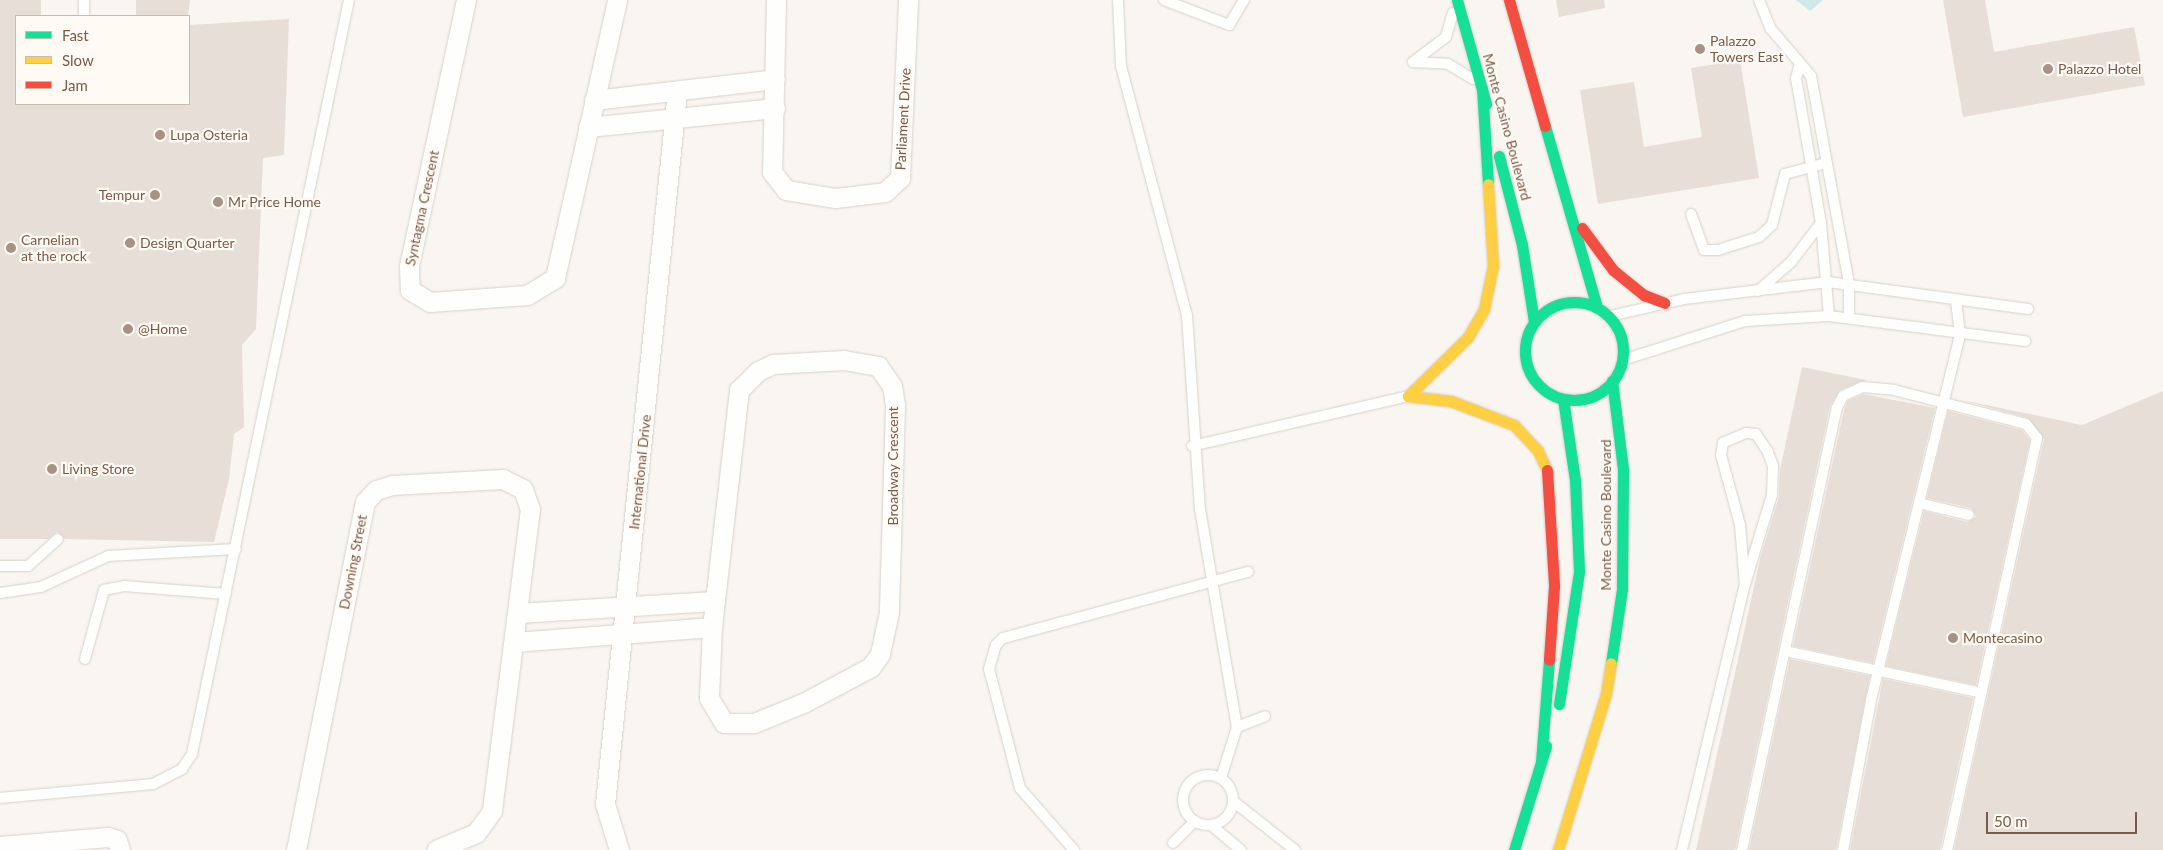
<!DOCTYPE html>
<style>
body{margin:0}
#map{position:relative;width:2163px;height:850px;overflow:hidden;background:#f9f5f0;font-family:Lato,sans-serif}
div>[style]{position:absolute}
.water>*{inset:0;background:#d0e8ea}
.building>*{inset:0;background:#e6ded7}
.roads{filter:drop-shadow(0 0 1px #d7d1cb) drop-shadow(0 0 1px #d7d1cb)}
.lane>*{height:10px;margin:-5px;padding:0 5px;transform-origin:5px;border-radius:5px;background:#fefefd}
.lane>.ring{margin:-5px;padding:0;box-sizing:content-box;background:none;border:10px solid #fefefd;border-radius:50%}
.street>*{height:19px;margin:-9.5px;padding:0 9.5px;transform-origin:9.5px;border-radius:9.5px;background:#fefefd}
.fast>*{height:11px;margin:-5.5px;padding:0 5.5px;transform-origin:5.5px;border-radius:5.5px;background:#16e098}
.fast>.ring{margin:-5.5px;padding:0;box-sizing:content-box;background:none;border:11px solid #16e098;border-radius:50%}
.slow>*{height:11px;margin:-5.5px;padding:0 5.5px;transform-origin:5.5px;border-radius:5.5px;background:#ffcf43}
.jam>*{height:11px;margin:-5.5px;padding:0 5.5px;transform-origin:5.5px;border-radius:5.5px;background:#f24e42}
.dots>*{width:14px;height:14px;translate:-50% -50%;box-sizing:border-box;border:2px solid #fffaf3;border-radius:50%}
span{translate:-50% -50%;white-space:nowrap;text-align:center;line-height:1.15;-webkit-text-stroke:4.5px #fffaf3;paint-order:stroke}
.poi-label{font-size:14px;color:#7a5c4d}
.left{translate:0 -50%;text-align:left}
.right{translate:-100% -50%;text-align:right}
.street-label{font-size:14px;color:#7a5c4d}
.legend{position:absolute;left:15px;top:15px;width:175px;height:90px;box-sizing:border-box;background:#fffaf3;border:1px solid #cabbb1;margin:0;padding:6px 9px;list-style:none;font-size:15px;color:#7a5c4d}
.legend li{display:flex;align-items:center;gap:10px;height:25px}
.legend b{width:25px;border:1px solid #cabbb1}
.scale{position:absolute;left:1986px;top:812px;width:151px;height:22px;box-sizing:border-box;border:2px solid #7a5c4d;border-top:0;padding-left:6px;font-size:15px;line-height:18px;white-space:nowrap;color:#7a5c4d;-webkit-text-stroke:4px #fffaf3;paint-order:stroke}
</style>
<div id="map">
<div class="water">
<div style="clip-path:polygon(1796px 0,1823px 0,1810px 11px)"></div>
</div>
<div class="building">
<div style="clip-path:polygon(0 0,41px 0,41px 16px,16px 16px,16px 104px,189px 104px,189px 25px,289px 19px,284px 155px,263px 158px,256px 329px,242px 345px,244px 427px,234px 434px,229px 479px,214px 542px,65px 539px,57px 532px,48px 539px,0 539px)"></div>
<div style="clip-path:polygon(136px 0,190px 0,188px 16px,136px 16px)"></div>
<div style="clip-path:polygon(1556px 0,1604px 0,1605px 8px,1559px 17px)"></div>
<div style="clip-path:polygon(1943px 0,1985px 0,1994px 52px,2134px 27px,2145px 85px,1963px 117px)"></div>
<div style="clip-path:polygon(1740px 60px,1759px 178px,1598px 204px,1580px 90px,1634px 82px,1644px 147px,1702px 137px,1691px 68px)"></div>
<div style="clip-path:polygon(1802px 367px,1866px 380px,1840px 390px,1830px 406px,1735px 850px,1696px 850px,1761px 555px,1779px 497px,1780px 470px)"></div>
<div style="clip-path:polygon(2163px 391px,2163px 850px,1954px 850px,2044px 439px,2028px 418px,1962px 400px,2082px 425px)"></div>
<div style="clip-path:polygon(1863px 394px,1935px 408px,1873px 663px,1793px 646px,1844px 410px,1848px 401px)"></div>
<div style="clip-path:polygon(1948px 411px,2022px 430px,2030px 440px,1976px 685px,1886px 666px,1924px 511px,1967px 522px,1976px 517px,1971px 508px,1927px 498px)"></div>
<div style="clip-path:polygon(1790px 659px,1870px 676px,1836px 850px,1749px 850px)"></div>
<div style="clip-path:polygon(1883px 679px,1973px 698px,1940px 850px,1850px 850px)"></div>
</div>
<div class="roads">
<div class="lane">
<div style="left:1118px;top:0;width:66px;rotate:87.4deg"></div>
<div style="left:1121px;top:66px;width:258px;rotate:75.2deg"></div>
<div style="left:1187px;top:315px;width:194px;rotate:86.2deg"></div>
<div style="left:1200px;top:509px;width:221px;rotate:80.4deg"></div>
<div style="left:1237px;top:727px;width:53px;rotate:107.4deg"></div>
<div style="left:1164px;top:0;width:70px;rotate:21deg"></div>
<div style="left:1229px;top:25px;width:29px;rotate:-59deg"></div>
<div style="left:1759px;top:0;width:31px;rotate:68deg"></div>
<div style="left:1771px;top:29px;width:62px;rotate:49.6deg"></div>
<div style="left:1811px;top:76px;width:211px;rotate:79.6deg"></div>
<div style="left:1849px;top:284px;width:33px;rotate:90deg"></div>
<div style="left:84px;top:16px;width:16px;rotate:-90deg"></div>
<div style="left:1413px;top:62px;width:41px;rotate:-37.1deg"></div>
<div style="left:1446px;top:37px;width:25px;rotate:-74deg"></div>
<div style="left:1413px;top:62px;width:35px;rotate:3deg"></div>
<div style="left:1448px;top:64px;width:29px;rotate:31deg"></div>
<div style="left:1800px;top:64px;width:15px;rotate:106deg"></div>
<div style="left:1796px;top:78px;width:147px;rotate:80.2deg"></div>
<div style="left:1821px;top:223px;width:93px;rotate:85.1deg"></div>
<div style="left:1691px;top:214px;width:38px;rotate:70deg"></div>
<div style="left:1704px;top:250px;width:14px"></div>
<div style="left:1718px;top:250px;width:43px;rotate:-17.6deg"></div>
<div style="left:1759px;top:237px;width:18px;rotate:-43deg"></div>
<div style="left:1772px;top:225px;width:53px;rotate:-75.7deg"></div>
<div style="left:1785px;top:174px;width:42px;rotate:-15deg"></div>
<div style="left:1758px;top:291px;width:44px;rotate:-41.3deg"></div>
<div style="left:1791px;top:262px;width:49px;rotate:-52.4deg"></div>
<div style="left:1610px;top:316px;width:76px;rotate:-12.9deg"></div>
<div style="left:1684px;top:299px;width:145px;rotate:-6.7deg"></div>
<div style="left:1828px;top:282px;width:202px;rotate:7.7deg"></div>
<div style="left:1623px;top:360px;width:128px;rotate:-17.7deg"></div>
<div style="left:1745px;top:321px;width:84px;rotate:-3.4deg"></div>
<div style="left:1829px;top:316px;width:198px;rotate:7.3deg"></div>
<div style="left:1192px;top:446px;width:222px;rotate:-13deg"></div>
<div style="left:1919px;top:503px;width:51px;rotate:13.5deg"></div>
<div style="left:0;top:566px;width:28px"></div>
<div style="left:28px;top:566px;width:40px;rotate:-42deg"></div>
<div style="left:0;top:593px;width:41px;rotate:-8.3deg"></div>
<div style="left:41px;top:587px;width:74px;rotate:-24.8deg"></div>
<div style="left:108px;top:556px;width:128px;rotate:-3.1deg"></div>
<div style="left:1785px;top:651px;width:201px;rotate:12deg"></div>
<div style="left:85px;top:659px;width:72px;rotate:-74.6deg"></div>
<div style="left:104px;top:590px;width:20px;rotate:-11deg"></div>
<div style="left:124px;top:586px;width:102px;rotate:4.5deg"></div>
<div style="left:1237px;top:727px;width:30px;rotate:-21deg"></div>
<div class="ring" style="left:1183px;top:775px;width:40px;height:40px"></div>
<div style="left:0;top:798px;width:154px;rotate:-5.2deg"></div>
<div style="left:153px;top:784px;width:33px;rotate:-27deg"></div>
<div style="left:182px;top:769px;width:18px;rotate:-56deg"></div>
<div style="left:192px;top:754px;width:770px;rotate:-78.24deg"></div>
<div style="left:1233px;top:801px;width:79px;rotate:38.3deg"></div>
<div style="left:1211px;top:825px;width:39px;rotate:40deg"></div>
<div style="left:1173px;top:843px;width:31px;rotate:-45deg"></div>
<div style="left:1074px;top:850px;width:82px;rotate:-131.1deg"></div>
<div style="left:1020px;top:788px;width:123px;rotate:-104.6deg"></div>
<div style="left:989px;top:669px;width:25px;rotate:-74deg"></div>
<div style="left:996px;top:645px;width:10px;rotate:-45deg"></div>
<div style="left:1003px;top:638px;width:254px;rotate:-15.1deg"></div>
<div style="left:1682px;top:850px;width:273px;rotate:-76.7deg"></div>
<div style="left:1745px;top:584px;width:93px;rotate:-73.1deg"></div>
<div style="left:1772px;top:495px;width:29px;rotate:-88deg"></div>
<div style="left:1773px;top:466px;width:15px;rotate:-110deg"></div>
<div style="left:1768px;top:452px;width:22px;rotate:-124deg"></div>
<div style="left:1756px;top:434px;width:10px;rotate:-174deg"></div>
<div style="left:1746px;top:433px;width:25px;rotate:157deg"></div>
<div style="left:1723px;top:443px;width:12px;rotate:99deg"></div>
<div style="left:1721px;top:455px;width:73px;rotate:74.8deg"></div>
<div style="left:1740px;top:525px;width:59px;rotate:85.2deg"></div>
<div style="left:1742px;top:850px;width:452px;rotate:-77.9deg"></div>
<div style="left:1837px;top:408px;width:13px;rotate:-63deg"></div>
<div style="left:1843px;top:396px;width:21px;rotate:-25deg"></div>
<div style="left:1862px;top:387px;width:32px;rotate:5deg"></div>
<div style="left:1894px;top:390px;width:136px;rotate:14.4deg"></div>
<div style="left:2026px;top:424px;width:18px;rotate:52deg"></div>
<div style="left:2037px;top:438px;width:422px;rotate:102.3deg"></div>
<div style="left:1843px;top:850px;width:153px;rotate:-79.4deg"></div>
<div style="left:1871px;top:700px;width:377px;rotate:-76.3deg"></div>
<div style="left:1960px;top:334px;width:34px;rotate:-97deg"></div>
</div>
<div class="street">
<div style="left:466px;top:0;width:273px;rotate:102.1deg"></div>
<div style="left:409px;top:267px;width:23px;rotate:88deg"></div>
<div style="left:410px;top:290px;width:23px;rotate:31deg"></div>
<div style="left:430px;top:302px;width:97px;rotate:-4.1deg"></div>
<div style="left:527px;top:295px;width:33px;rotate:-31deg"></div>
<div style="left:555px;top:278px;width:285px;rotate:-77.4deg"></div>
<div style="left:776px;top:0;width:172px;rotate:91.3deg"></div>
<div style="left:772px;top:172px;width:23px;rotate:52deg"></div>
<div style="left:786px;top:190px;width:50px;rotate:9.3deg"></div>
<div style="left:835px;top:198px;width:50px;rotate:-6.8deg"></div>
<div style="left:885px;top:192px;width:21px;rotate:-43deg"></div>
<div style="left:900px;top:178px;width:178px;rotate:-87.4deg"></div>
<div style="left:594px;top:100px;width:182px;rotate:-6.6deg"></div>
<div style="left:588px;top:127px;width:188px;rotate:-5.8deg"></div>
<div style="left:844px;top:360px;width:35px;rotate:10deg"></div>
<div style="left:878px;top:366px;width:24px;rotate:55deg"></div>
<div style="left:892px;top:386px;width:20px;rotate:81deg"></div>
<div style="left:895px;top:406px;width:206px;rotate:91.7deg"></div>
<div style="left:889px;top:612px;width:43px;rotate:102.1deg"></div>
<div style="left:880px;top:654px;width:16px;rotate:125deg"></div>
<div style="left:871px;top:667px;width:77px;rotate:152.1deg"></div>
<div style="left:803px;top:703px;width:53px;rotate:157.8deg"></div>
<div style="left:754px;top:723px;width:30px;rotate:180deg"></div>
<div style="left:724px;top:723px;width:29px;rotate:-121deg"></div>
<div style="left:709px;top:698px;width:71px;rotate:-87.6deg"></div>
<div style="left:712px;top:627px;width:239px;rotate:-83.5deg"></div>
<div style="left:739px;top:390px;width:27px;rotate:-45deg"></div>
<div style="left:758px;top:371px;width:17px;rotate:-25deg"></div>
<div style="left:773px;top:364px;width:71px;rotate:-3.2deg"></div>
<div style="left:518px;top:613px;width:196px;rotate:-3.5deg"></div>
<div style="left:514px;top:642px;width:199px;rotate:-4.3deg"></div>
<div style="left:0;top:846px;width:108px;rotate:-4.8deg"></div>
<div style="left:108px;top:837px;width:9px;rotate:18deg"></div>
<div style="left:117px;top:840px;width:10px;rotate:73deg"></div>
<div style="left:296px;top:850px;width:355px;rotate:-78.8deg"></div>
<div style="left:365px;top:502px;width:16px;rotate:-47deg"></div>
<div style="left:376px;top:490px;width:17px;rotate:-17deg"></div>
<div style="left:392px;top:485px;width:111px;rotate:-3.1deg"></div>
<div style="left:503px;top:479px;width:22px;rotate:27deg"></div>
<div style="left:523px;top:489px;width:21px;rotate:71deg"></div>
<div style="left:530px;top:509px;width:304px;rotate:97.2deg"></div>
<div style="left:492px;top:811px;width:27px;rotate:126deg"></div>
<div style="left:476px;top:833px;width:43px;rotate:157deg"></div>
<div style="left:619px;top:850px;width:48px;rotate:-106.9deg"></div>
<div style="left:605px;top:804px;width:716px;rotate:-84.23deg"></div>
</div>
<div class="fast">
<div style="left:1457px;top:0;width:108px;rotate:74.4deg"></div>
<div style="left:1482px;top:88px;width:96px;rotate:86.4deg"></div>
<div style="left:1545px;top:126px;width:188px;rotate:74deg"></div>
<div style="left:1499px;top:156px;width:92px;rotate:75.5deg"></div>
<div style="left:1522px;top:245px;width:78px;rotate:81.1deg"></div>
<div class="ring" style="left:1525px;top:302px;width:87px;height:87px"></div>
<div style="left:1611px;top:663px;width:75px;rotate:-81.5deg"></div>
<div style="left:1622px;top:589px;width:120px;rotate:-89.5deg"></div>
<div style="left:1623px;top:469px;width:89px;rotate:-97.1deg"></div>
<div style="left:1559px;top:704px;width:134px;rotate:-81.4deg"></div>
<div style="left:1579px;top:571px;width:91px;rotate:-92.5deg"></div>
<div style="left:1575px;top:480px;width:82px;rotate:-98.4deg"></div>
<div style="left:1541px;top:762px;width:102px;rotate:-85.5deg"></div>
<div style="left:1514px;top:850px;width:109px;rotate:-72.9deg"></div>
</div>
<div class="slow">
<div style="left:1408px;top:396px;width:43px;rotate:6.6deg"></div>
<div style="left:1451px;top:401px;width:67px;rotate:20.9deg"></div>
<div style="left:1514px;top:425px;width:35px;rotate:47deg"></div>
<div style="left:1538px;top:451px;width:21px;rotate:65deg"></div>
<div style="left:1408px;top:396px;width:84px;rotate:-44.5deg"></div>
<div style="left:1468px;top:337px;width:32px;rotate:-60deg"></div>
<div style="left:1484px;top:309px;width:44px;rotate:-78.2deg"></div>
<div style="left:1493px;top:266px;width:82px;rotate:-93.5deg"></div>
<div style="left:1558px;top:850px;width:163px;rotate:-72.9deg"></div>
<div style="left:1606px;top:694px;width:31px;rotate:-81deg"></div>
</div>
<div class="jam">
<div style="left:1509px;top:0;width:131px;rotate:74.1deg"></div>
<div style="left:1582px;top:228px;width:52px;rotate:53.6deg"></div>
<div style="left:1613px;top:270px;width:40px;rotate:39deg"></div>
<div style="left:1644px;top:295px;width:22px;rotate:21deg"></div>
<div style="left:1547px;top:470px;width:116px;rotate:86.5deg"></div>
<div style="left:1554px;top:586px;width:74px;rotate:93.9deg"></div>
</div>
</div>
<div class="dots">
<div style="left:1700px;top:49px;background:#a69286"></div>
<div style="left:2048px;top:69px;background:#a69286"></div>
<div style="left:160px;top:135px;background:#a69286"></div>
<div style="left:155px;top:195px;background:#a69286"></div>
<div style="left:218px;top:202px;background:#a69286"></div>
<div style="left:130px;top:243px;background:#a69286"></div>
<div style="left:11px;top:248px;background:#a69286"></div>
<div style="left:128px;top:329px;background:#a69286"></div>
<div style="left:52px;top:469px;background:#a69286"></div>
<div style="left:1953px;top:638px;background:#a69286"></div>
</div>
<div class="poi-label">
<span class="left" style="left:1710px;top:49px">Palazzo<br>Towers East</span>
<span class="left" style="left:2058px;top:69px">Palazzo Hotel</span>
<span class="left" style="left:170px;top:135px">Lupa Osteria</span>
<span class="right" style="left:145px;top:195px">Tempur</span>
<span class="left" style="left:228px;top:202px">Mr Price Home</span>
<span class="left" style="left:21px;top:248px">Carnelian<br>at the rock</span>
<span class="left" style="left:140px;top:243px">Design Quarter</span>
<span class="left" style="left:138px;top:329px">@Home</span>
<span class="left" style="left:62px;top:469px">Living Store</span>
<span class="left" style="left:1963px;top:638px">Montecasino</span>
</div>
<div class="street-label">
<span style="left:903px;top:119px;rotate:-87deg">Parliament Drive</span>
<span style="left:1507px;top:127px;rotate:75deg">Monte Casino Boulevard</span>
<span style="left:422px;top:208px;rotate:-78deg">Syntagma Crescent</span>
<span style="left:893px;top:466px;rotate:-90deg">Broadway Crescent</span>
<span style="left:640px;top:472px;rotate:-84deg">International Drive</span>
<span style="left:1606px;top:515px;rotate:-90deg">Monte Casino Boulevard</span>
<span style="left:353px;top:562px;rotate:-79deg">Downing Street</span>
</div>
<ul class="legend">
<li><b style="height:6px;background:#16e098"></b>Fast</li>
<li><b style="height:6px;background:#ffcf43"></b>Slow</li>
<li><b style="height:6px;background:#f24e42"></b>Jam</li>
</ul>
<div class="scale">50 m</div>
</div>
